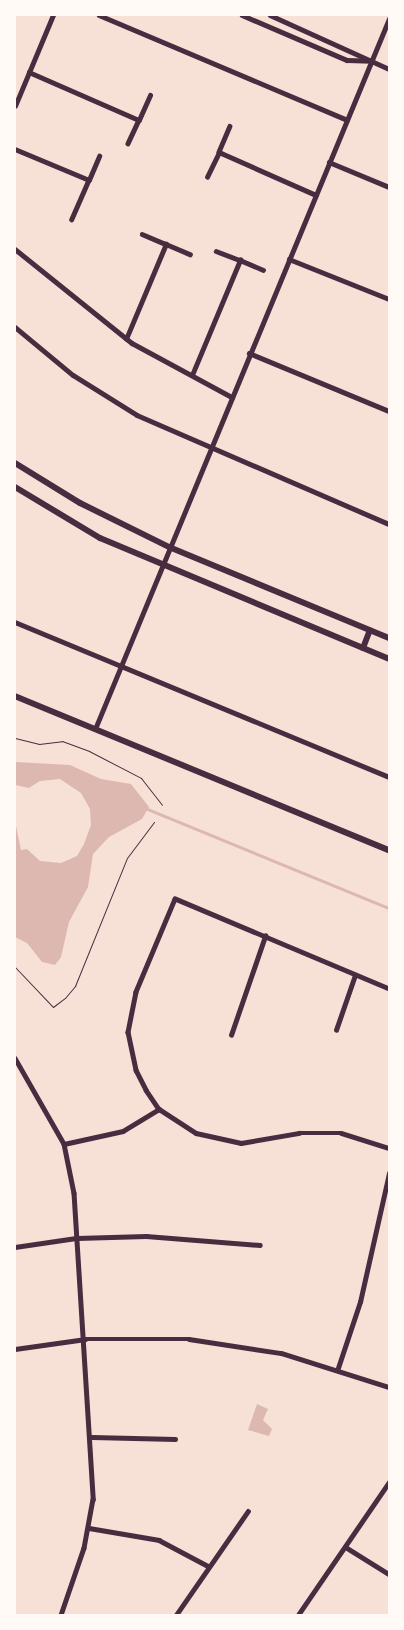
<!DOCTYPE html>
<style>
body{margin:0}
#map{position:relative;width:404px;height:1630px;overflow:hidden;background:#f7e1d7;font-family:Jost,sans-serif}
div>[style]{position:absolute}
.water>*{inset:0;background:#dcb8b0}
.stream>*{height:2.5px;margin:-1.25px;padding:0 1.25px;transform-origin:1.25px;border-radius:1.25px;background:#dcb8b0}
.path>*{height:1px;margin:-0.5px;padding:0 0.5px;transform-origin:0.5px;border-radius:0.5px;background:#4a2c40}
.minor>*{height:4.5px;margin:-2.25px;padding:0 2.25px;transform-origin:2.25px;border-radius:2.25px;background:#4a2c40}
.tertiary>*{height:5.5px;margin:-2.75px;padding:0 2.75px;transform-origin:2.75px;border-radius:2.75px;background:#4a2c40}
.secondary>*{height:6px;margin:-3px;padding:0 3px;transform-origin:3px;border-radius:3px;background:#4a2c40}
span{translate:-50% -50%;white-space:nowrap;text-align:center;line-height:1.15;-webkit-text-stroke:4.5px #fffaf5;paint-order:stroke}
.frame{position:absolute;inset:0;border:16px solid #fffaf5;pointer-events:none}
</style>
<div id="map">
<div class="water">
<div style="clip-path:polygon(15px 762px,70px 765px,101px 779px,131px 784px,149px 807px,142px 819px,109px 837px,93px 854px,88px 887px,69px 922px,61px 957px,55px 965px,42px 962px,27px 943px,15px 937px,15px 821px,21px 850px,27px 849px,40px 861px,61px 863px,77px 856px,84px 844px,91px 825px,90px 809px,81px 793px,60px 779px,40px 781px,29px 788px,15px 785px)"></div>
<div style="clip-path:polygon(257px 1404px,268px 1409px,263px 1420px,272px 1429px,269px 1436px,248px 1430px)"></div>
</div>
<div class="stream">
<div style="left:145px;top:808px;width:264px;rotate:22.3deg"></div>
</div>
<div class="path">
<div style="left:15px;top:738px;width:25px;rotate:14deg"></div>
<div style="left:39px;top:744px;width:23px;rotate:-7deg"></div>
<div style="left:62px;top:741px;width:29px;rotate:20deg"></div>
<div style="left:89px;top:751px;width:59px;rotate:27.4deg"></div>
<div style="left:141px;top:778px;width:34px;rotate:52deg"></div>
<div style="left:15px;top:967px;width:55px;rotate:46.5deg"></div>
<div style="left:53px;top:1007px;width:15px;rotate:-37deg"></div>
<div style="left:65px;top:998px;width:16px;rotate:-50deg"></div>
<div style="left:75px;top:986px;width:138px;rotate:-67.9deg"></div>
<div style="left:127px;top:858px;width:45px;rotate:-53.1deg"></div>
</div>
<div class="minor">
<div style="left:99px;top:15px;width:269px;rotate:22.9deg"></div>
<div style="left:242px;top:15px;width:114px;rotate:23.2deg"></div>
<div style="left:347px;top:60px;width:24px;rotate:2deg"></div>
<div style="left:270px;top:15px;width:131px;rotate:24.4deg"></div>
<div style="left:29px;top:72px;width:120px;rotate:23.6deg"></div>
<div style="left:139px;top:120px;width:26px;rotate:115deg"></div>
<div style="left:15px;top:106px;width:99px;rotate:-67.3deg"></div>
<div style="left:139px;top:120px;width:27px;rotate:-66deg"></div>
<div style="left:230px;top:126px;width:28px;rotate:113deg"></div>
<div style="left:219px;top:152px;width:106px;rotate:23.9deg"></div>
<div style="left:15px;top:149px;width:80px;rotate:22.7deg"></div>
<div style="left:89px;top:180px;width:43px;rotate:113.6deg"></div>
<div style="left:329px;top:162px;width:65px;rotate:22.6deg"></div>
<div style="left:207px;top:177px;width:28px;rotate:-64deg"></div>
<div style="left:89px;top:180px;width:26px;rotate:-67deg"></div>
<div style="left:142px;top:234px;width:26px;rotate:23deg"></div>
<div style="left:15px;top:249px;width:150px;rotate:38.8deg"></div>
<div style="left:132px;top:343px;width:114px;rotate:28.4deg"></div>
<div style="left:216px;top:251px;width:26px;rotate:21deg"></div>
<div style="left:289px;top:259px;width:108px;rotate:21.8deg"></div>
<div style="left:15px;top:327px;width:75px;rotate:39.6deg"></div>
<div style="left:73px;top:375px;width:75px;rotate:32deg"></div>
<div style="left:137px;top:415px;width:275px;rotate:23.4deg"></div>
<div style="left:126px;top:339px;width:103px;rotate:-67.2deg"></div>
<div style="left:166px;top:244px;width:26px;rotate:23deg"></div>
<div style="left:249px;top:353px;width:152px;rotate:22.5deg"></div>
<div style="left:192px;top:375px;width:125px;rotate:-67.3deg"></div>
<div style="left:240px;top:260px;width:25px;rotate:23deg"></div>
<div style="left:15px;top:622px;width:405px;rotate:22.5deg"></div>
<div style="left:95px;top:729px;width:768px;rotate:-67.51deg"></div>
<div style="left:389px;top:989px;width:232px;rotate:-157.2deg"></div>
<div style="left:175px;top:899px;width:101px;rotate:112.8deg"></div>
<div style="left:136px;top:992px;width:41px;rotate:101.3deg"></div>
<div style="left:128px;top:1032px;width:39px;rotate:78deg"></div>
<div style="left:136px;top:1070px;width:22px;rotate:63deg"></div>
<div style="left:146px;top:1090px;width:23px;rotate:56deg"></div>
<div style="left:159px;top:1109px;width:44px;rotate:33deg"></div>
<div style="left:196px;top:1133px;width:46px;rotate:12.5deg"></div>
<div style="left:241px;top:1143px;width:59px;rotate:-9.8deg"></div>
<div style="left:299px;top:1133px;width:42px"></div>
<div style="left:341px;top:1133px;width:50px;rotate:17.4deg"></div>
<div style="left:336px;top:1030px;width:58px;rotate:-70.9deg"></div>
<div style="left:231px;top:1035px;width:105px;rotate:-71deg"></div>
<div style="left:15px;top:1058px;width:99px;rotate:60.3deg"></div>
<div style="left:64px;top:1144px;width:50px;rotate:78.5deg"></div>
<div style="left:74px;top:1193px;width:307px;rotate:86.4deg"></div>
<div style="left:93px;top:1499px;width:50px;rotate:100.4deg"></div>
<div style="left:84px;top:1548px;width:71px;rotate:108.9deg"></div>
<div style="left:64px;top:1144px;width:60px;rotate:-12.4deg"></div>
<div style="left:123px;top:1131px;width:42px;rotate:-31.4deg"></div>
<div style="left:15px;top:1247px;width:63px;rotate:-8.3deg"></div>
<div style="left:77px;top:1238px;width:69px;rotate:-1.7deg"></div>
<div style="left:146px;top:1236px;width:114px;rotate:4.5deg"></div>
<div style="left:15px;top:1349px;width:71px;rotate:-8.1deg"></div>
<div style="left:85px;top:1339px;width:104px"></div>
<div style="left:189px;top:1339px;width:93px;rotate:8.7deg"></div>
<div style="left:281px;top:1353px;width:113px;rotate:17.5deg"></div>
<div style="left:338px;top:1368px;width:70px;rotate:-71.6deg"></div>
<div style="left:360px;top:1302px;width:132px;rotate:-77.3deg"></div>
<div style="left:92px;top:1437px;width:83px;rotate:1.4deg"></div>
<div style="left:89px;top:1528px;width:71px;rotate:9.7deg"></div>
<div style="left:159px;top:1540px;width:55px;rotate:28deg"></div>
<div style="left:347px;top:1548px;width:49px;rotate:31.8deg"></div>
<div style="left:176px;top:1615px;width:126px;rotate:-55.3deg"></div>
<div style="left:298px;top:1615px;width:161px;rotate:-55.6deg"></div>
</div>
<div class="tertiary">
<div style="left:15px;top:696px;width:404px;rotate:22.4deg"></div>
</div>
<div class="secondary">
<div style="left:15px;top:463px;width:76px;rotate:31.6deg"></div>
<div style="left:80px;top:503px;width:99px;rotate:26.3deg"></div>
<div style="left:169px;top:547px;width:238px;rotate:22.5deg"></div>
<div style="left:15px;top:487px;width:99px;rotate:31deg"></div>
<div style="left:100px;top:538px;width:313px;rotate:22.7deg"></div>
<div style="left:363px;top:648px;width:19px;rotate:-69deg"></div>
</div>
<div class="frame"></div>
</div>
